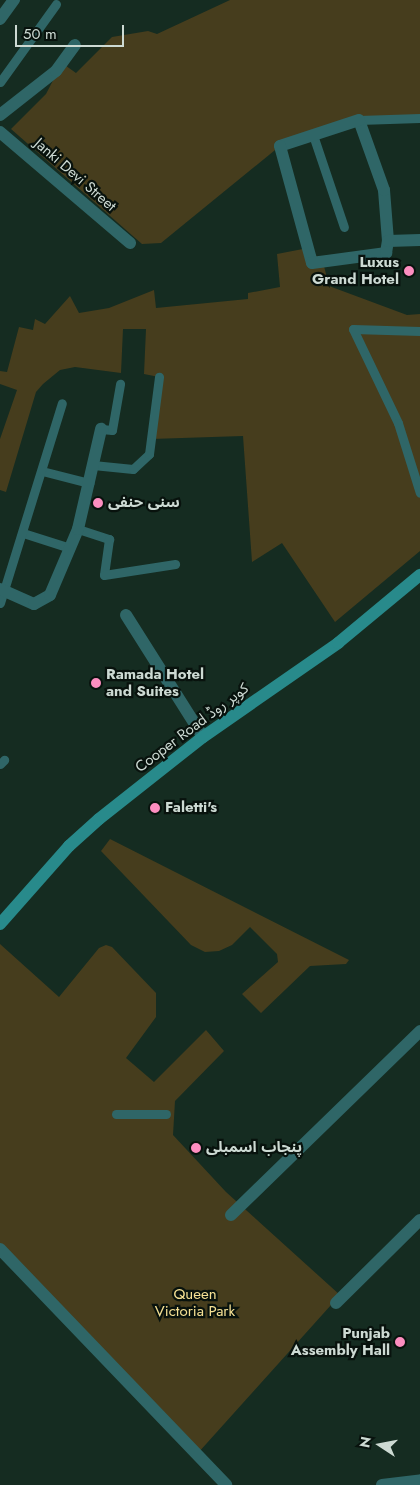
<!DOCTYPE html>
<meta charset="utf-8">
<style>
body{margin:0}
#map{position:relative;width:420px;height:1485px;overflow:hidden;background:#152c21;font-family:Jost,"Noto Sans Arabic",sans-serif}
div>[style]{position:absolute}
.green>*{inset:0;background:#463d1d}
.service>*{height:9px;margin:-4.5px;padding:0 4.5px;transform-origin:4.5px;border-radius:4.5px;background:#2f6667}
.pedestrian>*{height:12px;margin:-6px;padding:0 6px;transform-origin:6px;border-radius:6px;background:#2f6667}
.minor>*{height:12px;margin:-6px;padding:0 6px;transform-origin:6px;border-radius:6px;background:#2f6667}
.tertiary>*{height:12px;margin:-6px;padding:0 6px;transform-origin:6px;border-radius:6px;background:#2f6667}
.secondary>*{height:12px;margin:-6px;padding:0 6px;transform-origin:6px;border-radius:6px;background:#288a8b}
.dots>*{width:14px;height:14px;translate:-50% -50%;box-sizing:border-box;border:2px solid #08120d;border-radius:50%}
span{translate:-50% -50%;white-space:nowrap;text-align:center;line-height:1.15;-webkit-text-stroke:4.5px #08120d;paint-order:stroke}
.street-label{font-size:15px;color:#cddad3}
.poi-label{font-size:15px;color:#cddad3;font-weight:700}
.right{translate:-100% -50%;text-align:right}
.left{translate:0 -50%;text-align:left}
.park-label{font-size:15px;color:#f6e194}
.north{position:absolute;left:355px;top:1420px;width:50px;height:50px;-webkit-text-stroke:4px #08120d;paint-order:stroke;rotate:281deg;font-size:14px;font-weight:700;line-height:20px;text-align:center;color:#cddad3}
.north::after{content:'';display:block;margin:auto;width:18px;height:22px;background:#cddad3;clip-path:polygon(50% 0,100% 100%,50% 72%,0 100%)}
.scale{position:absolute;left:15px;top:25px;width:109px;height:22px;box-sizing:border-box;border:2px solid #cddad3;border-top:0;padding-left:6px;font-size:15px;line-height:18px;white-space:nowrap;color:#cddad3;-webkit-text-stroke:4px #08120d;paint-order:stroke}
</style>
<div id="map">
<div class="green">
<div style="clip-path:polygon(230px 0,420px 0,420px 118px,363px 119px,280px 146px,161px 243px,142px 244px,11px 129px,46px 94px,62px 63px,76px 73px,112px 37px,148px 31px,157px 34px)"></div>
<div style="clip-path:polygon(308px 248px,323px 262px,329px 286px,407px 315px,420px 314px,420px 551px,335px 622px,282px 543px,252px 562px,243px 436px,151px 439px,159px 377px,144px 374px,146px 329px,123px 329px,121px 373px,75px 367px,60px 370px,43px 384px,36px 392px,6px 492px,0 490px,0 439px,17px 390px,0 384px,0 371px,7px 372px,19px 327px,33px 330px,35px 319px,45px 324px,70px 296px,79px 313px,109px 308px,154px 290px,156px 308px,248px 299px,248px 293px,280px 287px,277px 254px)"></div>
<div style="clip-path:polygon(110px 839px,349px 960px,346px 964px,310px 966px,261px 1013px,242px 994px,278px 962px,277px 954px,250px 927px,232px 945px,219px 951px,205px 952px,191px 945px,101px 851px)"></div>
<div style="clip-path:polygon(0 944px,59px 997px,99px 948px,106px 945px,112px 947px,156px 993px,156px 1017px,126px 1058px,154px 1082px,206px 1030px,224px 1051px,175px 1101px,173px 1135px,226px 1192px,340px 1295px,198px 1453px,0 1249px)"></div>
</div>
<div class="service">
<div style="left:0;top:82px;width:96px;rotate:-54.3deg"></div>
<div style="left:359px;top:120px;width:61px;rotate:-1.9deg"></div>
<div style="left:313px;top:135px;width:97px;rotate:71.4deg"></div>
<div style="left:420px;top:331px;width:67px;rotate:-178.3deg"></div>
<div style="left:353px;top:329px;width:104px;rotate:64.4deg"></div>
<div style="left:398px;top:423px;width:73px;rotate:72.6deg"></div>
<div style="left:101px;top:429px;width:11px;rotate:5deg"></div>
<div style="left:112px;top:430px;width:47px;rotate:-80.1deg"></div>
<div style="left:93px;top:465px;width:40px;rotate:5.7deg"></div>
<div style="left:133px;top:469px;width:22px;rotate:-43deg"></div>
<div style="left:149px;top:454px;width:78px;rotate:-82.6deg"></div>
<div style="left:42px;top:471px;width:49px;rotate:14.3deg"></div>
<div style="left:78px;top:529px;width:33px;rotate:18deg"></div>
<div style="left:109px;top:539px;width:36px;rotate:98deg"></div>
<div style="left:104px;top:575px;width:72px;rotate:-8.8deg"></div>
<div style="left:23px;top:533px;width:49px;rotate:17.7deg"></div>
<div style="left:0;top:603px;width:209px;rotate:-72.8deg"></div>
<div style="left:0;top:764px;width:6px;rotate:-45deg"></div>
<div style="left:116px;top:1114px;width:50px"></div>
</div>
<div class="pedestrian">
<div style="left:231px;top:1215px;width:264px;rotate:-44.2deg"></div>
<div style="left:336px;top:1303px;width:118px;rotate:-44.7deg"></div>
</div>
<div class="minor">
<div style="left:0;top:19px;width:24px;rotate:-54deg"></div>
<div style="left:0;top:115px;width:71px;rotate:-38.2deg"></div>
<div style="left:56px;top:71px;width:32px;rotate:-54deg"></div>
<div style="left:0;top:132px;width:171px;rotate:40.5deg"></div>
<div style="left:388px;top:241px;width:51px;rotate:-94.5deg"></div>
<div style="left:384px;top:190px;width:74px;rotate:-109.7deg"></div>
<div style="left:359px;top:120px;width:83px;rotate:161.8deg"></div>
<div style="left:280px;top:146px;width:121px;rotate:74.7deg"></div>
<div style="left:312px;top:263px;width:75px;rotate:-7.7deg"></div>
<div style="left:386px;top:253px;width:12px;rotate:-81deg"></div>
<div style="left:388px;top:241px;width:32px;rotate:-2deg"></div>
<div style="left:0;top:589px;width:37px;rotate:24deg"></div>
<div style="left:34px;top:604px;width:18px;rotate:-29deg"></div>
<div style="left:50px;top:595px;width:72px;rotate:-67deg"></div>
<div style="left:78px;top:529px;width:103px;rotate:-77deg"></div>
<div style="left:126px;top:615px;width:144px;rotate:57.7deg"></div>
</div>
<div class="tertiary">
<div style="left:0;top:1249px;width:327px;rotate:46.2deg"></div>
<div style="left:382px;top:1485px;width:38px;rotate:-7deg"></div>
</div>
<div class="secondary">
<div style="left:0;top:924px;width:104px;rotate:-48.5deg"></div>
<div style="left:69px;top:846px;width:40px;rotate:-42deg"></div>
<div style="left:99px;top:819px;width:132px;rotate:-38.3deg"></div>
<div style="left:203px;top:737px;width:165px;rotate:-34.8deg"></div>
<div style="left:338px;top:643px;width:107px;rotate:-39.7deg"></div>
</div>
<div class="dots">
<div style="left:409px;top:271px;background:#fd8ec0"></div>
<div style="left:98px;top:503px;background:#fd8ec0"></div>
<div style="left:96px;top:683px;background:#fd8ec0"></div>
<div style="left:155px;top:808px;background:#fd8ec0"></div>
<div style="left:196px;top:1148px;background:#fd8ec0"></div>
<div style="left:400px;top:1342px;background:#fd8ec0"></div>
</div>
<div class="street-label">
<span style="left:75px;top:175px;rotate:41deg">Janki Devi Street</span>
<span style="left:192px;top:728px;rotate:-37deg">Cooper Road کوپر روڈ</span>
</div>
<div class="poi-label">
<span class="right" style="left:399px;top:271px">Luxus<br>Grand Hotel</span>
<span class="left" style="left:108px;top:503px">سنی حنفی</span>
<span class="left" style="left:106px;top:683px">Ramada Hotel<br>and Suites</span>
<span class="left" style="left:165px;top:808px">Faletti's</span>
<span class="left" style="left:206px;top:1148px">پنجاب اسمبلی</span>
<span class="right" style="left:390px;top:1342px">Punjab<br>Assembly Hall</span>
</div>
<div class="park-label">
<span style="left:195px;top:1303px">Queen<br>Victoria Park</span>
</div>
<div class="north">N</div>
<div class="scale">50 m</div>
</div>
